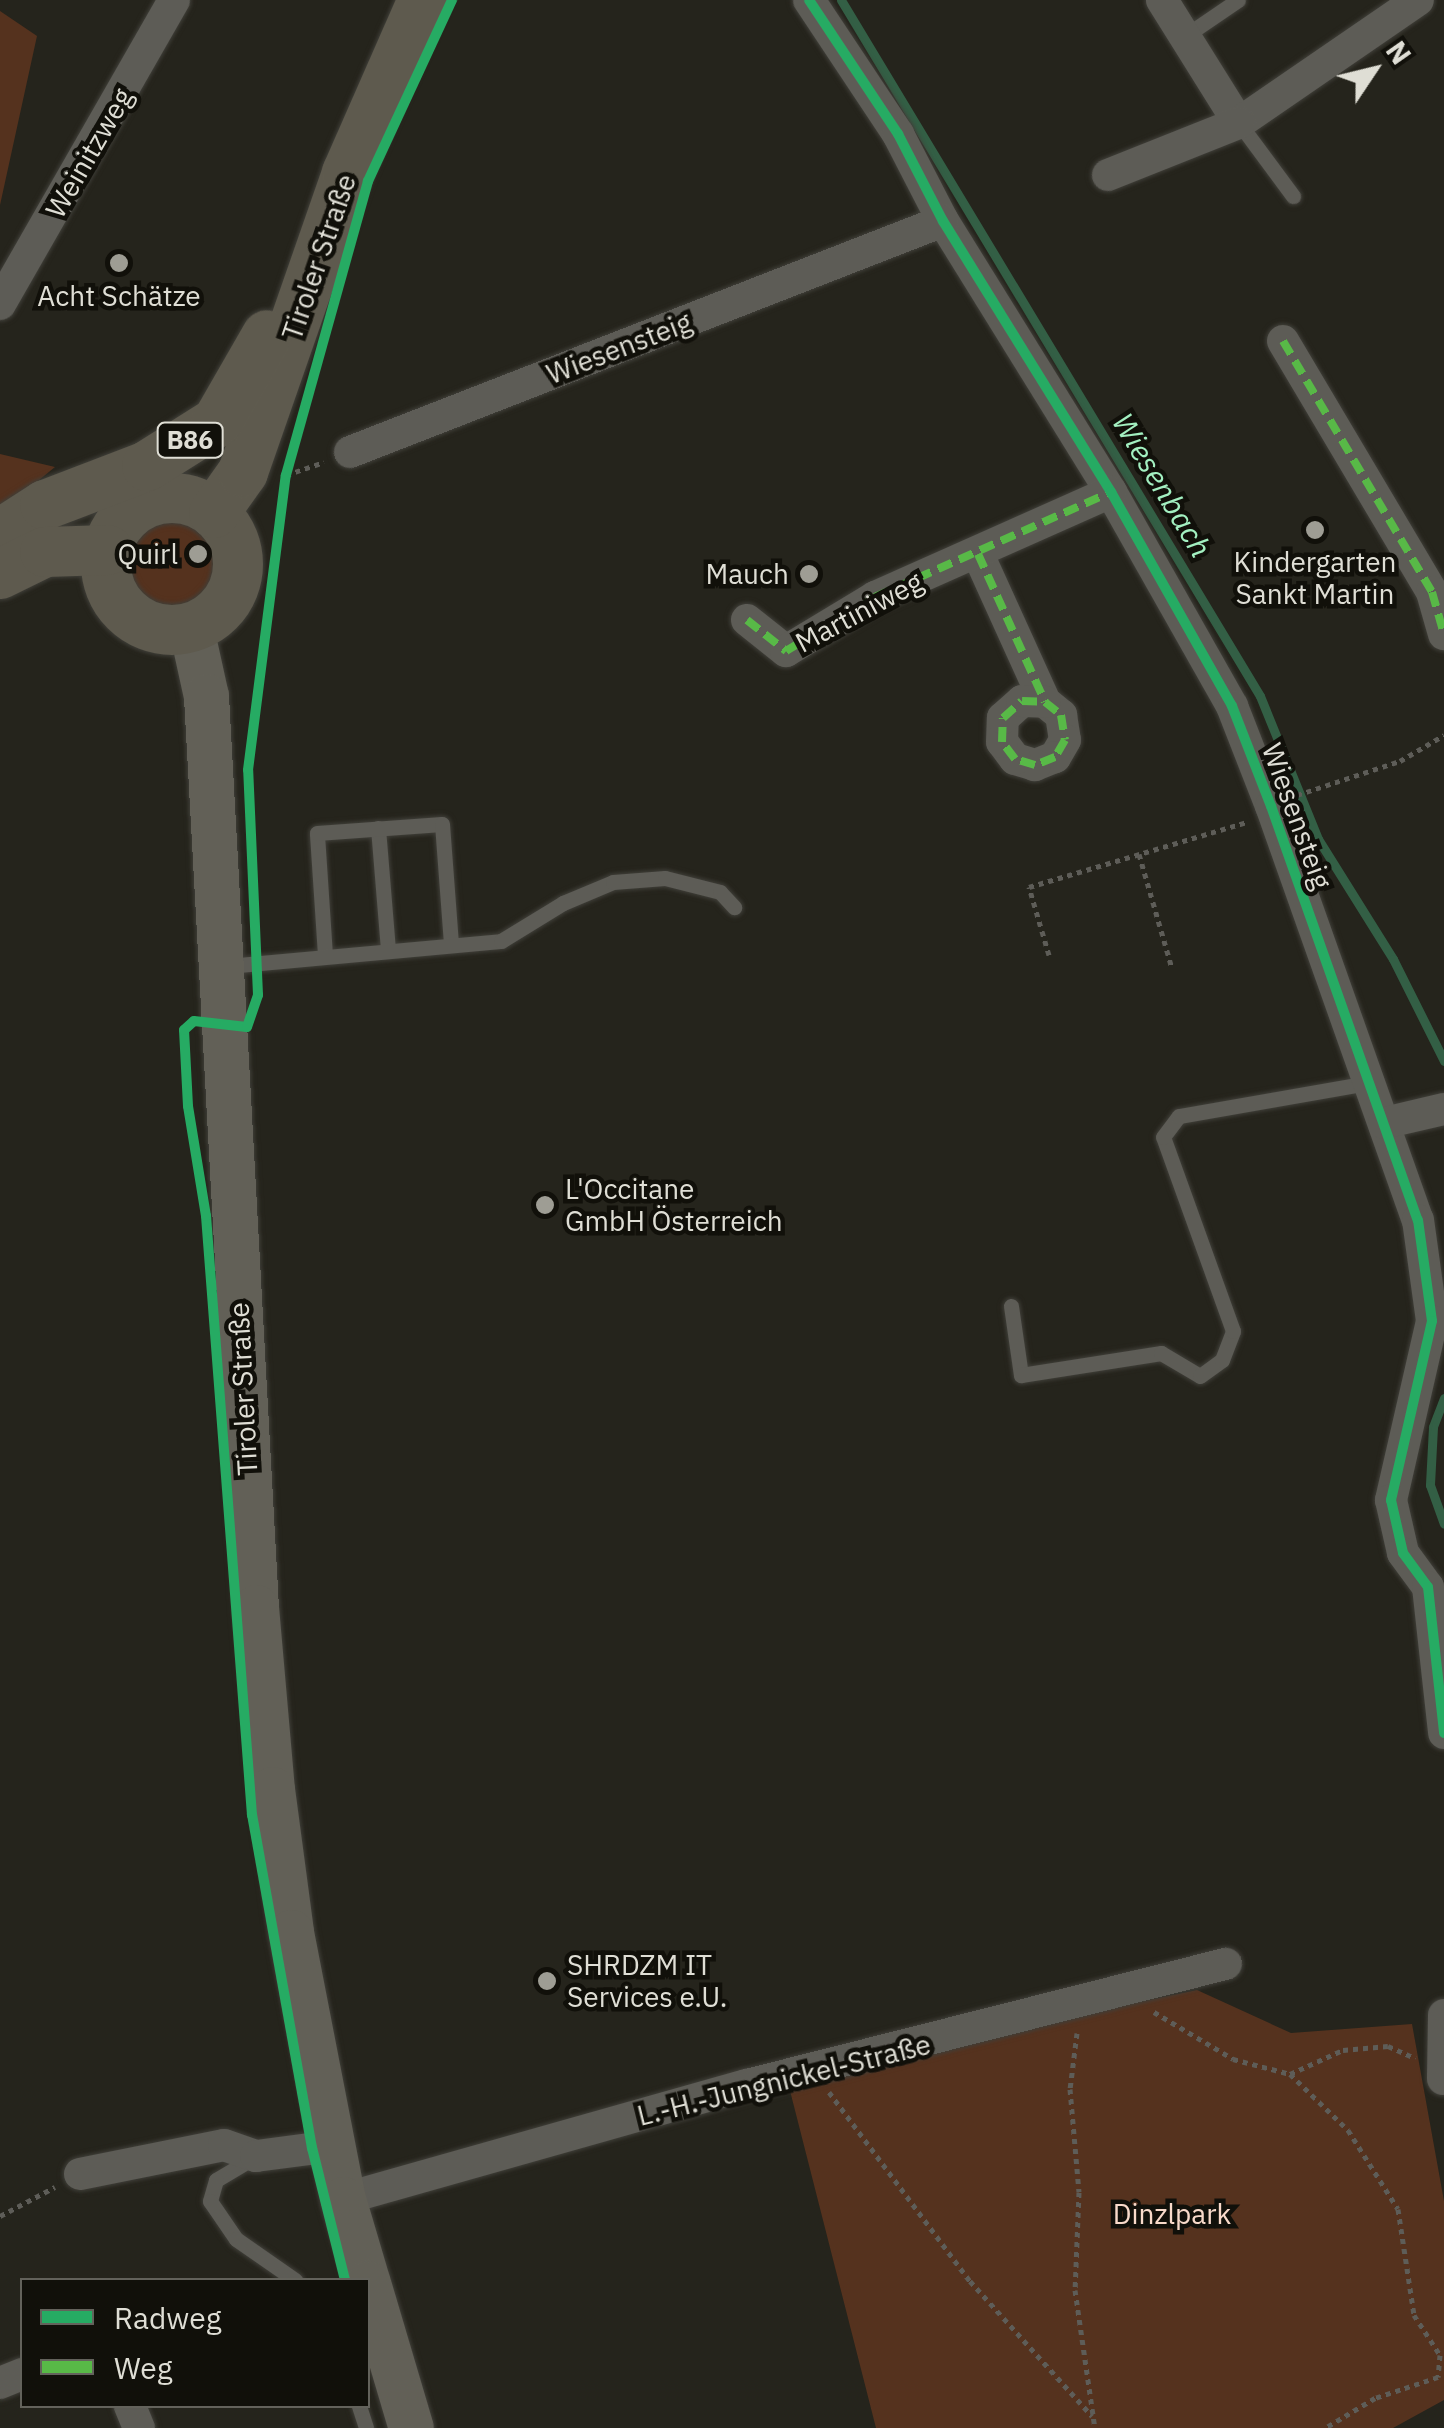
<!DOCTYPE html>
<meta charset="utf-8">
<style>
body{margin:0}
#map{position:relative;width:1444px;height:2428px;overflow:hidden;background:#25241c;font-family:"IBM Plex Sans",sans-serif}
div>[style]{position:absolute}
.green>*{inset:0;background:#55321e}
.round{border-radius:50%}
.stream>*{height:9px;margin:-4.5px;padding:0 4.5px;transform-origin:4.5px;border-radius:4.5px;background:#335f45}
.path>*{height:5px;margin-top:-2.5px;transform-origin:0;background:repeating-linear-gradient(90deg,#5e5d58 0 5px,transparent 0 10px)}
.roads{filter:drop-shadow(0 0 2px #403f39) drop-shadow(0 0 2px #403f39)}
.lane>*{height:15px;margin:-7.5px;padding:0 7.5px;transform-origin:7.5px;border-radius:7.5px;background:#5d5c56}
.street>*{height:32px;margin:-16px;padding:0 16px;transform-origin:16px;border-radius:16px;background:#5d5c56}
.secondary>*{height:45px;margin:-22.5px;padding:0 22.5px;transform-origin:22.5px;border-radius:22.5px;background:#626057}
.primary>*{height:50px;margin:-25px;padding:0 25px;transform-origin:25px;border-radius:25px;background:#5e5a4e}
.primary>.ring{margin:-25px;padding:0;box-sizing:content-box;background:none;border:50px solid #5e5a4e;border-radius:50%}
.quiet>*{height:8px;margin-top:-4px;transform-origin:0;background:repeating-linear-gradient(90deg,#58b947 0 15px,transparent 0 23px)}
.cycleway>*{height:10px;margin:-5px;padding:0 5px;transform-origin:5px;border-radius:5px;background:#26ab63}
.dots>*{width:28px;height:28px;translate:-50% -50%;box-sizing:border-box;border:5px solid #11100a;border-radius:50%}
span{translate:-50% -50%;white-space:nowrap;text-align:center;line-height:1.15;-webkit-text-stroke:9px #11100a;paint-order:stroke}
.shield-label span{padding:2px 8px;background:#11100a;border:2px solid;border-radius:8px;-webkit-text-stroke-width:0}
.shield-label{font-size:25px;color:#dfded5;font-weight:700}
.street-label{font-size:28px;color:#dfded5}
.poi-label{font-size:28px;color:#dfded5}
.right{translate:-100% -50%;text-align:right}
.left{translate:0 -50%;text-align:left}
.park-label{font-size:28px;color:#f9daca}
.water-label{font-size:30px;color:#a3f0c1;font-style:italic}
.legend{position:absolute;left:20px;top:2278px;width:350px;height:130px;box-sizing:border-box;background:#11100a;border:2px solid #63625b;margin:0;padding:12px 18px;list-style:none;font-size:30px;color:#dfded5}
.legend li{display:flex;align-items:center;gap:20px;height:50px}
.legend b{width:50px;border:2px solid #63625b}
.north{position:absolute;left:1324px;top:20px;width:100px;height:100px;-webkit-text-stroke:8px #11100a;paint-order:stroke;rotate:55deg;font-size:28px;font-weight:700;line-height:40px;text-align:center;color:#dfded5}
.north::after{content:'';display:block;margin:auto;width:35px;height:45px;background:#dfded5;clip-path:polygon(50% 0,100% 100%,50% 72%,0 100%)}
</style>
<div id="map">
<div class="green">
<div style="clip-path:polygon(0 11px,37px 36px,0 205px)"></div>
<div style="clip-path:polygon(0 454px,55px 467px,0 512px)"></div>
<div class="round" style="left:119px;top:512px;width:106px;height:106px"></div>
<div style="clip-path:polygon(1197px 1990px,1291px 2033px,1412px 2024px,1444px 2201px,1444px 2400px,1393px 2428px,876px 2428px,786px 2075px)"></div>
</div>
<div class="stream">
<div style="left:841px;top:0;width:812px;rotate:58.95deg"></div>
<div style="left:1260px;top:696px;width:154px;rotate:67.9deg"></div>
<div style="left:1318px;top:839px;width:142px;rotate:58deg"></div>
<div style="left:1393px;top:959px;width:114px;rotate:63.4deg"></div>
<div style="left:1444px;top:1398px;width:31px;rotate:111deg"></div>
<div style="left:1433px;top:1427px;width:58px;rotate:93deg"></div>
<div style="left:1430px;top:1485px;width:41px;rotate:70.3deg"></div>
</div>
<div class="path">
<div style="left:286px;top:475px;width:40px;rotate:-18.9deg"></div>
<div style="left:1297px;top:795px;width:108px;rotate:-18.3deg"></div>
<div style="left:1400px;top:761px;width:51px;rotate:-30.6deg"></div>
<div style="left:1139px;top:854px;width:116px;rotate:73.9deg"></div>
<div style="left:1049px;top:955px;width:71px;rotate:-106.4deg"></div>
<div style="left:1029px;top:887px;width:227px;rotate:-16.6deg"></div>
<div style="left:1154px;top:2012px;width:92px;rotate:30.7deg"></div>
<div style="left:1233px;top:2059px;width:59px;rotate:14.7deg"></div>
<div style="left:1290px;top:2074px;width:58px;rotate:-24.4deg"></div>
<div style="left:1343px;top:2050px;width:45px;rotate:-5.1deg"></div>
<div style="left:1388px;top:2046px;width:30px;rotate:24deg"></div>
<div style="left:1077px;top:2033px;width:56px;rotate:97.1deg"></div>
<div style="left:1070px;top:2089px;width:103px;rotate:85deg"></div>
<div style="left:1079px;top:2192px;width:98px;rotate:92.3deg"></div>
<div style="left:1075px;top:2290px;width:139px;rotate:81.8deg"></div>
<div style="left:1290px;top:2074px;width:81px;rotate:44deg"></div>
<div style="left:1348px;top:2130px;width:93px;rotate:57.7deg"></div>
<div style="left:1398px;top:2209px;width:107px;rotate:81.4deg"></div>
<div style="left:1414px;top:2315px;width:48px;rotate:57deg"></div>
<div style="left:1440px;top:2355px;width:22px;rotate:95deg"></div>
<div style="left:1438px;top:2377px;width:66px;rotate:161.6deg"></div>
<div style="left:1375px;top:2398px;width:58px;rotate:149deg"></div>
<div style="left:829px;top:2092px;width:236px;rotate:53.3deg"></div>
<div style="left:970px;top:2281px;width:182px;rotate:47.9deg"></div>
<div style="left:0;top:2216px;width:62px;rotate:-27.8deg"></div>
</div>
<div class="roads">
<div class="lane">
<div style="left:1185px;top:36px;width:64px;rotate:-34.2deg"></div>
<div style="left:1239px;top:123px;width:91px;rotate:53.5deg"></div>
<div style="left:378px;top:828px;width:122px;rotate:85.3deg"></div>
<div style="left:325px;top:955px;width:122px;rotate:-93.8deg"></div>
<div style="left:317px;top:833px;width:125px;rotate:-4.1deg"></div>
<div style="left:442px;top:824px;width:121px;rotate:85.7deg"></div>
<div style="left:227px;top:966px;width:275px;rotate:-5.2deg"></div>
<div style="left:501px;top:941px;width:73px;rotate:-31.5deg"></div>
<div style="left:563px;top:903px;width:54px;rotate:-22.8deg"></div>
<div style="left:613px;top:882px;width:52px;rotate:-4.4deg"></div>
<div style="left:665px;top:878px;width:57px;rotate:14.3deg"></div>
<div style="left:720px;top:892px;width:21px;rotate:47deg"></div>
<div style="left:1011px;top:1306px;width:70px;rotate:81.8deg"></div>
<div style="left:1021px;top:1375px;width:142px;rotate:-8.9deg"></div>
<div style="left:1161px;top:1353px;width:45px;rotate:30.5deg"></div>
<div style="left:1200px;top:1376px;width:27px;rotate:-36deg"></div>
<div style="left:1222px;top:1360px;width:31px;rotate:-69deg"></div>
<div style="left:1233px;top:1331px;width:206px;rotate:-109.8deg"></div>
<div style="left:1163px;top:1137px;width:26px;rotate:-53deg"></div>
<div style="left:1179px;top:1116px;width:192px;rotate:-9.9deg"></div>
<div style="left:253px;top:2158px;width:43px;rotate:149.3deg"></div>
<div style="left:216px;top:2180px;width:22px;rotate:106deg"></div>
<div style="left:210px;top:2201px;width:46px;rotate:55.6deg"></div>
<div style="left:236px;top:2239px;width:72px;rotate:34.8deg"></div>
<div style="left:359px;top:2406px;width:23px;rotate:72deg"></div>
</div>
<div class="street">
<div style="left:809px;top:0;width:161px;rotate:56.4deg"></div>
<div style="left:898px;top:134px;width:98px;rotate:62.7deg"></div>
<div style="left:943px;top:221px;width:319px;rotate:58.2deg"></div>
<div style="left:1111px;top:492px;width:246px;rotate:60.5deg"></div>
<div style="left:1232px;top:706px;width:107px;rotate:68.7deg"></div>
<div style="left:1271px;top:806px;width:439px;rotate:70.5deg"></div>
<div style="left:1418px;top:1220px;width:102px;rotate:82.1deg"></div>
<div style="left:1432px;top:1321px;width:184px;rotate:102.9deg"></div>
<div style="left:1391px;top:1500px;width:54px;rotate:77.2deg"></div>
<div style="left:1403px;top:1553px;width:42px;rotate:53.7deg"></div>
<div style="left:1428px;top:1587px;width:147px;rotate:83.7deg"></div>
<div style="left:1162px;top:0;width:145px;rotate:58deg"></div>
<div style="left:1239px;top:123px;width:217px;rotate:-34.5deg"></div>
<div style="left:1108px;top:175px;width:141px;rotate:-21.7deg"></div>
<div style="left:0;top:304px;width:350px;rotate:-60.2deg"></div>
<div style="left:1283px;top:341px;width:292px;rotate:59.3deg"></div>
<div style="left:1432px;top:592px;width:44px;rotate:74.1deg"></div>
<div style="left:350px;top:452px;width:636px;rotate:-21.28deg"></div>
<div style="left:978px;top:554px;width:162px;rotate:65.6deg"></div>
<div style="left:1045px;top:702px;width:21px;rotate:39deg"></div>
<div style="left:1061px;top:715px;width:25px;rotate:81deg"></div>
<div style="left:1065px;top:740px;width:20px;rotate:120deg"></div>
<div style="left:1055px;top:757px;width:22px;rotate:158deg"></div>
<div style="left:1035px;top:765px;width:21px;rotate:-163deg"></div>
<div style="left:1015px;top:759px;width:21px;rotate:-127deg"></div>
<div style="left:1002px;top:742px;width:24px;rotate:-88deg"></div>
<div style="left:1003px;top:718px;width:25px;rotate:-42deg"></div>
<div style="left:1022px;top:701px;width:23px;rotate:2deg"></div>
<div style="left:747px;top:620px;width:50px;rotate:38.5deg"></div>
<div style="left:786px;top:651px;width:104px;rotate:-31.2deg"></div>
<div style="left:875px;top:597px;width:258px;rotate:-24deg"></div>
<div style="left:1384px;top:1123px;width:62px;rotate:-13.1deg"></div>
<div style="left:1443px;top:2079px;width:64px;rotate:-89.1deg"></div>
<div style="left:80px;top:2174px;width:147px;rotate:-11.4deg"></div>
<div style="left:224px;top:2145px;width:34px;rotate:19deg"></div>
<div style="left:256px;top:2156px;width:78px;rotate:-7.4deg"></div>
<div style="left:343px;top:2199px;width:420px;rotate:-15.8deg"></div>
<div style="left:747px;top:2085px;width:494px;rotate:-14.2deg"></div>
<div style="left:0;top:2383px;width:24px;rotate:-22deg"></div>
<div style="left:130px;top:2406px;width:24px;rotate:68deg"></div>
</div>
<div class="secondary">
<div style="left:191px;top:628px;width:70px;rotate:77.6deg"></div>
<div style="left:206px;top:696px;width:912px;rotate:86.86deg"></div>
<div style="left:256px;top:1607px;width:183px;rotate:85deg"></div>
<div style="left:272px;top:1789px;width:144px;rotate:82.4deg"></div>
<div style="left:291px;top:1932px;width:272px;rotate:79deg"></div>
<div style="left:343px;top:2199px;width:84px;rotate:73.5deg"></div>
<div style="left:368px;top:2283px;width:151px;rotate:73.5deg"></div>
</div>
<div class="primary">
<div class="ring" style="left:106px;top:498px;width:82px;height:82px"></div>
<div style="left:214px;top:513px;width:50px;rotate:-54.7deg"></div>
<div style="left:243px;top:472px;width:317px;rotate:-70.8deg"></div>
<div style="left:347px;top:173px;width:189px;rotate:-66.3deg"></div>
<div style="left:0;top:534px;width:54px;rotate:-32.8deg"></div>
<div style="left:45px;top:505px;width:109px;rotate:-20.9deg"></div>
<div style="left:147px;top:466px;width:83px;rotate:-32.2deg"></div>
<div style="left:217px;top:422px;width:100px;rotate:-60.1deg"></div>
<div style="left:0;top:574px;width:50px;rotate:-26.1deg"></div>
<div style="left:45px;top:552px;width:63px;rotate:-1.8deg"></div>
</div>
</div>
<div class="quiet">
<div style="left:1283px;top:341px;width:292px;rotate:59.3deg"></div>
<div style="left:1432px;top:592px;width:44px;rotate:74.1deg"></div>
<div style="left:978px;top:554px;width:162px;rotate:65.6deg"></div>
<div style="left:1045px;top:702px;width:21px;rotate:39deg"></div>
<div style="left:1061px;top:715px;width:25px;rotate:81deg"></div>
<div style="left:1065px;top:740px;width:20px;rotate:120deg"></div>
<div style="left:1055px;top:757px;width:22px;rotate:158deg"></div>
<div style="left:1035px;top:765px;width:21px;rotate:-163deg"></div>
<div style="left:1015px;top:759px;width:21px;rotate:-127deg"></div>
<div style="left:1002px;top:742px;width:24px;rotate:-88deg"></div>
<div style="left:1003px;top:718px;width:25px;rotate:-42deg"></div>
<div style="left:1022px;top:701px;width:23px;rotate:2deg"></div>
<div style="left:747px;top:620px;width:50px;rotate:38.5deg"></div>
<div style="left:786px;top:651px;width:104px;rotate:-31.2deg"></div>
<div style="left:875px;top:597px;width:258px;rotate:-24deg"></div>
</div>
<div class="cycleway">
<div style="left:809px;top:0;width:161px;rotate:56.4deg"></div>
<div style="left:898px;top:134px;width:98px;rotate:62.7deg"></div>
<div style="left:943px;top:221px;width:319px;rotate:58.2deg"></div>
<div style="left:1111px;top:492px;width:246px;rotate:60.5deg"></div>
<div style="left:1232px;top:706px;width:107px;rotate:68.7deg"></div>
<div style="left:1271px;top:806px;width:439px;rotate:70.5deg"></div>
<div style="left:1418px;top:1220px;width:102px;rotate:82.1deg"></div>
<div style="left:1432px;top:1321px;width:184px;rotate:102.9deg"></div>
<div style="left:1391px;top:1500px;width:54px;rotate:77.2deg"></div>
<div style="left:1403px;top:1553px;width:42px;rotate:53.7deg"></div>
<div style="left:1428px;top:1587px;width:147px;rotate:83.7deg"></div>
<div style="left:345px;top:2280px;width:136px;rotate:-104deg"></div>
<div style="left:312px;top:2148px;width:338px;rotate:-100.2deg"></div>
<div style="left:252px;top:1815px;width:601px;rotate:-94.39deg"></div>
<div style="left:206px;top:1216px;width:111px;rotate:-99.3deg"></div>
<div style="left:188px;top:1106px;width:76px;rotate:-93deg"></div>
<div style="left:184px;top:1030px;width:13px;rotate:-42deg"></div>
<div style="left:194px;top:1021px;width:53px;rotate:6.5deg"></div>
<div style="left:247px;top:1027px;width:34px;rotate:-71deg"></div>
<div style="left:258px;top:995px;width:225px;rotate:-92.5deg"></div>
<div style="left:248px;top:770px;width:297px;rotate:-82.7deg"></div>
<div style="left:286px;top:475px;width:305px;rotate:-74.4deg"></div>
<div style="left:368px;top:181px;width:200px;rotate:-65.1deg"></div>
</div>
<div class="dots">
<div style="left:119px;top:263px;background:#9e9d94"></div>
<div style="left:1315px;top:530px;background:#9e9d94"></div>
<div style="left:198px;top:554px;background:#9e9d94"></div>
<div style="left:809px;top:574px;background:#9e9d94"></div>
<div style="left:545px;top:1205px;background:#9e9d94"></div>
<div style="left:547px;top:1981px;background:#9e9d94"></div>
</div>
<div class="shield-label">
<span style="left:190px;top:440px">B86</span>
</div>
<div class="street-label">
<span style="left:89px;top:153px;rotate:-60deg">Weinitzweg</span>
<span style="left:319px;top:257px;rotate:-71deg">Tiroler Straße</span>
<span style="left:619px;top:348px;rotate:-21deg">Wiesensteig</span>
<span style="left:859px;top:612px;rotate:-28deg">Martiniweg</span>
<span style="left:1297px;top:816px;rotate:70deg">Wiesensteig</span>
<span style="left:243px;top:1389px;rotate:-93deg">Tiroler Straße</span>
<span style="left:784px;top:2080px;rotate:-14deg">L.-H.-Jungnickel-Straße</span>
</div>
<div class="poi-label">
<span style="left:119px;top:296px">Acht Schätze</span>
<span class="right" style="left:178px;top:554px">Quirl</span>
<span style="left:1315px;top:578px">Kindergarten<br>Sankt Martin</span>
<span class="right" style="left:789px;top:574px">Mauch</span>
<span class="left" style="left:565px;top:1205px">L'Occitane<br>GmbH Österreich</span>
<span class="left" style="left:567px;top:1981px">SHRDZM IT<br>Services e.U.</span>
</div>
<div class="park-label">
<span style="left:1172px;top:2214px">Dinzlpark</span>
</div>
<div class="water-label">
<span style="left:1162px;top:485px;rotate:59deg">Wiesenbach</span>
</div>
<ul class="legend">
<li><b style="height:12px;background:#26ab63"></b>Radweg</li>
<li><b style="height:12px;background:#58b947"></b>Weg</li>
</ul>
<div class="north">N</div>
</div>
